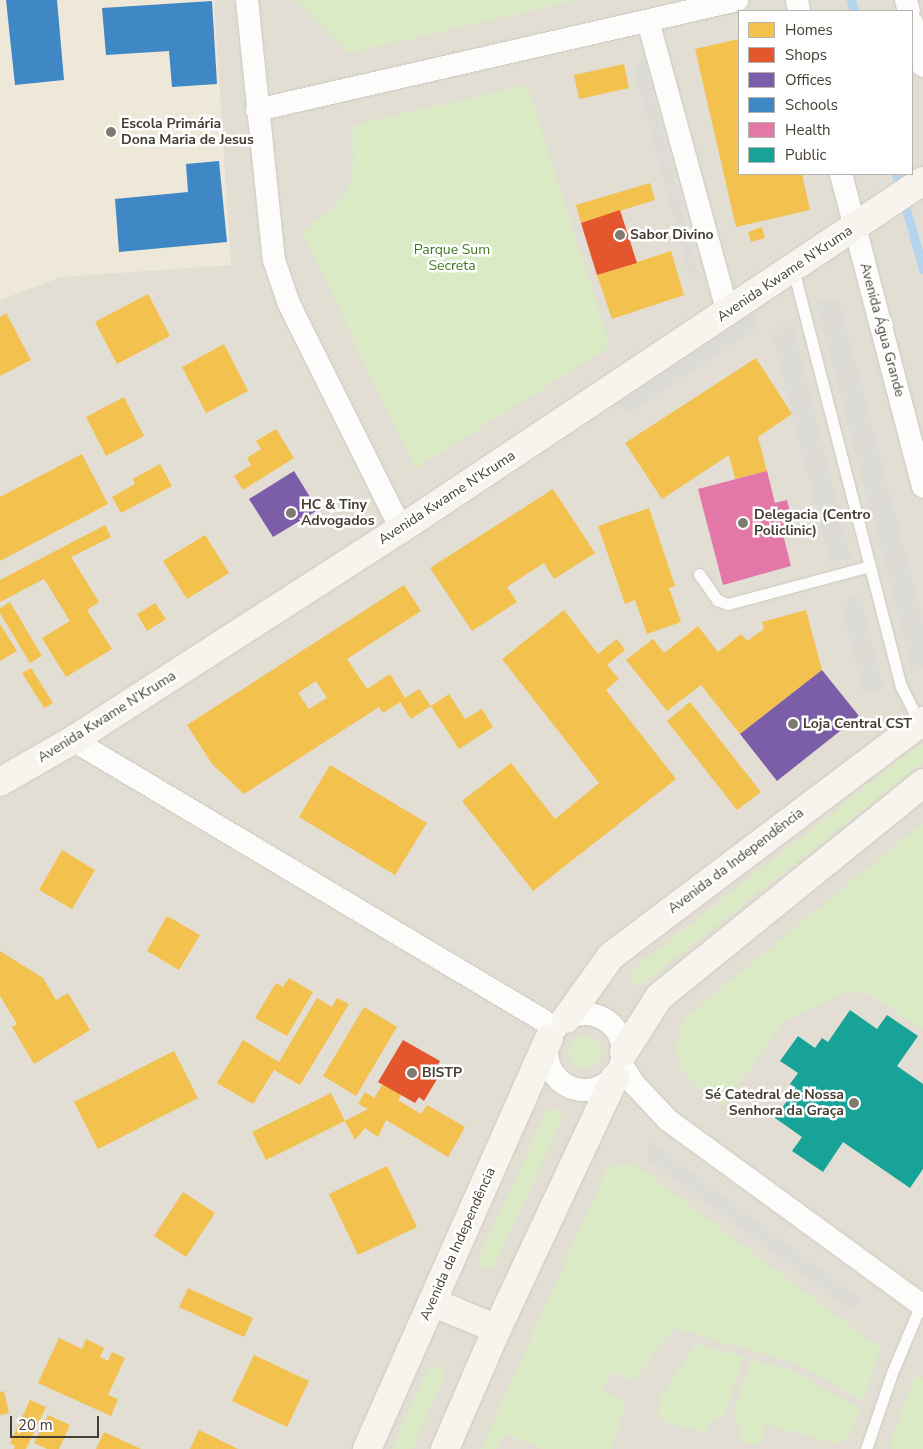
<!DOCTYPE html>
<meta charset="utf-8">
<style>
body{margin:0}
#map{position:relative;width:923px;height:1449px;overflow:hidden;background:#eeece6;font-family:"Nunito Sans",sans-serif}
div>[style]{position:absolute}
.residential>*{inset:0;background:#e3ded3}
.education>*{inset:0;background:#ede8d7}
.green>*{inset:0;background:#daeac4}
.round{border-radius:50%}
.parking>*{inset:0;background:#dddbd6}
.homes>*{inset:0;background:#f2c14e}
.shops>*{inset:0;background:#e4572e}
.offices>*{inset:0;background:#7b5ea7}
.schools>*{inset:0;background:#3f88c5}
.health>*{inset:0;background:#e377a8}
.public>*{inset:0;background:#17a398}
.stream>*{height:9px;margin:-4.5px;padding:0 4.5px;transform-origin:4.5px;border-radius:4.5px;background:#b3d5ef}
.roads{filter:drop-shadow(0 0 1px #cbc8c2) drop-shadow(0 0 1px #cbc8c2)}
.lane>*{height:11px;margin:-5.5px;padding:0 5.5px;transform-origin:5.5px;border-radius:5.5px;background:#fcfcfb}
.street>*{height:22px;margin:-11px;padding:0 11px;transform-origin:11px;border-radius:11px;background:#fcfcfb}
.street>.ring{margin:-11px;padding:0;box-sizing:content-box;background:none;border:22px solid #fcfcfb;border-radius:50%}
.secondary>*{height:28px;margin:-14px;padding:0 14px;transform-origin:14px;border-radius:14px;background:#f6f4ec}
.dots>*{width:14px;height:14px;translate:-50% -50%;box-sizing:border-box;border:2px solid #fff;border-radius:50%}
span{translate:-50% -50%;white-space:nowrap;text-align:center;line-height:1.15;-webkit-text-stroke:5px #fff;paint-order:stroke}
.poi-label{font-size:14px;color:#443e32;font-weight:700}
.left{translate:0 -50%;text-align:left}
.right{translate:-100% -50%;text-align:right}
.park-label{font-size:14px;color:#407823}
.street-label{font-size:14px;color:#443e32}
.legend{position:absolute;left:738px;top:10px;width:175px;height:165px;box-sizing:border-box;background:#fff;border:1px solid #b4b2ad;margin:0;padding:6px 9px;list-style:none;font-size:15px;color:#443e32}
.legend li{display:flex;align-items:center;gap:10px;height:25px}
.legend b{width:25px;border:1px solid #b4b2ad}
.scale{position:absolute;left:10px;top:1416px;width:89px;height:22px;box-sizing:border-box;border:2px solid #443e32;border-top:0;padding-left:6px;font-size:15px;line-height:18px;white-space:nowrap;color:#443e32;-webkit-text-stroke:4px #fff;paint-order:stroke}
</style>
<div id="map">
<div class="residential">
<div style="clip-path:polygon(evenodd,0 0,923px 0,923px 1449px,0 1449px,0 0,739px 11px,912px 11px,912px 174px,739px 174px,739px 11px)"></div>
</div>
<div class="education">
<div style="clip-path:polygon(0 0,214px 0,231px 265px,61px 277px,0 300px)"></div>
</div>
<div class="green">
<div style="clip-path:polygon(295px 0,576px 0,349px 53px)"></div>
<div style="clip-path:polygon(527px 85px,610px 346px,415px 469px,302px 231px,337px 205px,350px 184px,354px 162px,353px 125px)"></div>
<div style="clip-path:polygon(919px 745px,923px 745px,923px 762px,643px 984px,633px 984px,629px 974px,632px 970px)"></div>
<div style="clip-path:polygon(923px 823px,923px 1030px,873px 996px,850px 991px,785px 1020px,723px 1105px,695px 1085px,681px 1068px,676px 1049px,681px 1026px,687px 1016px)"></div>
<div class="round" style="left:569px;top:1036px;width:32px;height:32px"></div>
<div style="clip-path:polygon(555px 1108px,562px 1114px,562px 1120px,495px 1264px,492px 1268px,482px 1267px,480px 1256px,546px 1113px)"></div>
<div style="clip-path:polygon(633px 1163px,880px 1349px,863px 1401px,799px 1364px,673px 1328px,637px 1377px,627px 1379px,611px 1372px,603px 1391px,620px 1398px,625px 1407px,611px 1449px,543px 1449px,504px 1433px,496px 1449px,481px 1449px,608px 1167px)"></div>
<div style="clip-path:polygon(696px 1344px,743px 1357px,725px 1415px,713px 1419px,705px 1433px,664px 1422px,657px 1412px,662px 1395px)"></div>
<div style="clip-path:polygon(751px 1359px,795px 1372px,860px 1409px,851px 1434px,840px 1442px,832px 1443px,766px 1424px,762px 1440px,757px 1444px,741px 1442px,741px 1427px,733px 1417px)"></div>
<div style="clip-path:polygon(436px 1365px,444px 1372px,444px 1377px,412px 1449px,392px 1449px,427px 1370px)"></div>
<div style="clip-path:polygon(916px 1374px,923px 1379px,923px 1449px,891px 1449px,890px 1443px)"></div>
</div>
<div class="parking">
<div style="clip-path:polygon(643px 58px,701px 282px,689px 277px,634px 69px)"></div>
<div style="clip-path:polygon(839px 300px,923px 620px,923px 666px,913px 673px,816px 302px)"></div>
<div style="clip-path:polygon(755px 312px,756px 330px,630px 413px,614px 406px)"></div>
<div style="clip-path:polygon(791px 318px,851px 559px,830px 564px,772px 334px)"></div>
<div style="clip-path:polygon(860px 595px,884px 689px,863px 695px,840px 601px)"></div>
<div style="clip-path:polygon(648px 1139px,864px 1301px,849px 1309px,647px 1159px)"></div>
</div>
<div class="homes">
<div style="clip-path:polygon(739px 39px,739px 174px,802px 174px,810px 210px,736px 227px,695px 49px)"></div>
<div style="clip-path:polygon(624px 64px,629px 88px,579px 99px,574px 75px)"></div>
<div style="clip-path:polygon(650px 183px,655px 200px,581px 223px,576px 205px)"></div>
<div style="clip-path:polygon(762px 227px,765px 238px,751px 242px,748px 232px)"></div>
<div style="clip-path:polygon(671px 251px,684px 295px,612px 319px,597px 275px)"></div>
<div style="clip-path:polygon(148px 294px,170px 336px,117px 364px,95px 322px)"></div>
<div style="clip-path:polygon(6px 313px,31px 360px,0 376px,0 317px)"></div>
<div style="clip-path:polygon(224px 344px,248px 391px,206px 413px,182px 367px)"></div>
<div style="clip-path:polygon(756px 358px,792px 414px,758px 437px,767px 471px,735px 479px,729px 455px,662px 499px,625px 443px)"></div>
<div style="clip-path:polygon(124px 397px,144px 436px,106px 456px,86px 417px)"></div>
<div style="clip-path:polygon(276px 429px,294px 458px,243px 490px,234px 476px,251px 465px,247px 458px,261px 449px,256px 441px)"></div>
<div style="clip-path:polygon(82px 454px,108px 504px,0 561px,0 497px)"></div>
<div style="clip-path:polygon(160px 464px,172px 486px,121px 513px,112px 497px,135px 484px,133px 479px)"></div>
<div style="clip-path:polygon(553px 489px,595px 553px,554px 579px,544px 563px,507px 587px,517px 602px,472px 631px,430px 568px)"></div>
<div style="clip-path:polygon(649px 508px,675px 586px,669px 588px,681px 622px,647px 634px,635px 600px,625px 604px,598px 526px)"></div>
<div style="clip-path:polygon(105px 525px,111px 537px,71px 557px,99px 602px,87px 610px,112px 649px,66px 677px,42px 638px,70px 621px,44px 579px,0 602px,0 580px)"></div>
<div style="clip-path:polygon(205px 535px,229px 573px,187px 599px,163px 561px)"></div>
<div style="clip-path:polygon(evenodd,404px 585px,421px 611px,347px 659px,367px 689px,390px 674px,405px 698px,419px 689px,431px 706px,411px 719px,400px 702px,383px 713px,379px 707px,244px 794px,212px 764px,187px 725px,404px 585px,316px 681px,327px 698px,309px 709px,298px 693px,316px 681px)"></div>
<div style="clip-path:polygon(10px 602px,42px 656px,30px 663px,0 613px,0 608px)"></div>
<div style="clip-path:polygon(155px 603px,166px 619px,147px 631px,137px 614px)"></div>
<div style="clip-path:polygon(564px 610px,598px 654px,617px 639px,625px 650px,607px 665px,619px 679px,606px 690px,676px 779px,533px 891px,462px 801px,511px 763px,555px 819px,599px 783px,502px 659px)"></div>
<div style="clip-path:polygon(806px 610px,822px 670px,740px 734px,701px 685px,667px 711px,626px 660px,653px 639px,664px 653px,698px 626px,718px 652px,741px 634px,747px 641px,764px 629px,762px 622px)"></div>
<div style="clip-path:polygon(0 624px,17px 651px,0 661px)"></div>
<div style="clip-path:polygon(31px 668px,53px 703px,44px 708px,22px 673px)"></div>
<div style="clip-path:polygon(449px 694px,465px 719px,482px 709px,493px 727px,459px 749px,431px 706px)"></div>
<div style="clip-path:polygon(690px 702px,761px 792px,737px 810px,667px 721px)"></div>
<div style="clip-path:polygon(330px 765px,427px 823px,395px 875px,299px 817px)"></div>
<div style="clip-path:polygon(62px 850px,95px 870px,72px 909px,39px 890px)"></div>
<div style="clip-path:polygon(167px 916px,200px 935px,179px 970px,147px 951px)"></div>
<div style="clip-path:polygon(0 951px,43px 978px,56px 1000px,68px 993px,90px 1030px,34px 1064px,12px 1027px,17px 1024px,0 996px)"></div>
<div style="clip-path:polygon(289px 978px,313px 992px,287px 1036px,255px 1018px,276px 983px,283px 987px)"></div>
<div style="clip-path:polygon(317px 998px,332px 1007px,337px 998px,349px 1004px,300px 1085px,274px 1070px,253px 1104px,217px 1083px,243px 1040px,279px 1062px)"></div>
<div style="clip-path:polygon(364px 1007px,397px 1027px,356px 1096px,323px 1076px)"></div>
<div style="clip-path:polygon(174px 1051px,198px 1098px,98px 1149px,74px 1102px)"></div>
<div style="clip-path:polygon(383px 1084px,401px 1095px,398px 1100px,421px 1114px,427px 1105px,465px 1127px,448px 1157px,386px 1120px,378px 1137px,365px 1128px,355px 1140px,345px 1121px,368px 1109px,358px 1104px,365px 1092px,374px 1098px)"></div>
<div style="clip-path:polygon(331px 1093px,345px 1121px,266px 1160px,252px 1132px)"></div>
<div style="clip-path:polygon(387px 1166px,417px 1227px,358px 1255px,329px 1194px)"></div>
<div style="clip-path:polygon(183px 1192px,215px 1213px,186px 1257px,154px 1236px)"></div>
<div style="clip-path:polygon(188px 1288px,253px 1318px,244px 1337px,179px 1307px)"></div>
<div style="clip-path:polygon(59px 1338px,82px 1349px,86px 1339px,104px 1348px,100px 1357px,108px 1361px,112px 1352px,125px 1358px,108px 1395px,118px 1399px,111px 1416px,38px 1383px)"></div>
<div style="clip-path:polygon(254px 1355px,309px 1381px,287px 1427px,232px 1401px)"></div>
<div style="clip-path:polygon(4px 1391px,9px 1413px,0 1415px,0 1392px)"></div>
<div style="clip-path:polygon(30px 1400px,46px 1407px,26px 1449px,14px 1449px,15px 1446px,10px 1443px)"></div>
<div style="clip-path:polygon(48px 1415px,70px 1425px,59px 1449px,47px 1449px,34px 1443px)"></div>
<div style="clip-path:polygon(199px 1430px,238px 1449px,190px 1449px)"></div>
<div style="clip-path:polygon(104px 1432px,141px 1449px,96px 1449px)"></div>
</div>
<div class="shops">
<div style="clip-path:polygon(620px 210px,637px 263px,597px 275px,581px 223px)"></div>
<div style="clip-path:polygon(403px 1040px,440px 1061px,434px 1071px,440px 1074px,424px 1101px,419px 1097px,415px 1103px,378px 1082px)"></div>
</div>
<div class="offices">
<div style="clip-path:polygon(294px 471px,318px 510px,273px 537px,249px 499px)"></div>
<div style="clip-path:polygon(822px 670px,859px 716px,777px 781px,740px 734px)"></div>
</div>
<div class="schools">
<div style="clip-path:polygon(6px 0,57px 0,64px 80px,15px 85px)"></div>
<div style="clip-path:polygon(212px 1px,217px 84px,172px 87px,169px 51px,106px 55px,102px 8px)"></div>
<div style="clip-path:polygon(219px 161px,227px 242px,119px 252px,115px 199px,188px 192px,186px 164px)"></div>
</div>
<div class="health">
<div style="clip-path:polygon(767px 471px,775px 503px,787px 500px,795px 530px,783px 534px,791px 566px,723px 585px,698px 489px)"></div>
</div>
<div class="public">
<div style="clip-path:polygon(850px 1010px,877px 1029px,887px 1015px,918px 1036px,897px 1066px,923px 1084px,923px 1169px,910px 1188px,843px 1142px,823px 1172px,792px 1151px,802px 1137px,775px 1118px,796px 1088px,790px 1084px,798px 1073px,780px 1061px,798px 1036px,815px 1048px,822px 1038px,828px 1042px)"></div>
</div>
<div class="stream">
<div style="left:851px;top:0;width:11px;rotate:75deg"></div>
<div style="left:896px;top:174px;width:99px;rotate:74.1deg"></div>
</div>
<div class="roads">
<div class="lane">
<div style="left:793px;top:269px;width:431px;rotate:75.5deg"></div>
<div style="left:901px;top:686px;width:40px;rotate:63.4deg"></div>
<div style="left:699px;top:574px;width:32px;rotate:55deg"></div>
<div style="left:717px;top:600px;width:12px;rotate:20deg"></div>
<div style="left:728px;top:604px;width:147px;rotate:-15deg"></div>
<div style="left:866px;top:1449px;width:80px;rotate:-71.1deg"></div>
<div style="left:892px;top:1373px;width:75px;rotate:-67.2deg"></div>
</div>
<div class="street">
<div style="left:247px;top:0;width:261px;rotate:84.1deg"></div>
<div style="left:274px;top:260px;width:46px;rotate:71.2deg"></div>
<div style="left:289px;top:304px;width:251px;rotate:63.5deg"></div>
<div style="left:797px;top:0;width:11px;rotate:80deg"></div>
<div style="left:906px;top:0;width:11px;rotate:75deg"></div>
<div style="left:648px;top:21px;width:303px;rotate:74.7deg"></div>
<div style="left:912px;top:23px;width:44px;rotate:75.7deg"></div>
<div style="left:257px;top:110px;width:493px;rotate:-12.9deg"></div>
<div style="left:841px;top:174px;width:323px;rotate:75.3deg"></div>
<div style="left:73px;top:740px;width:562px;rotate:30.81deg"></div>
<div class="ring" style="left:547px;top:1014px;width:54px;height:54px"></div>
<div style="left:622px;top:1065px;width:22px;rotate:58deg"></div>
<div style="left:634px;top:1084px;width:50px;rotate:46.6deg"></div>
<div style="left:668px;top:1120px;width:316px;rotate:36.1deg"></div>
</div>
<div class="secondary">
<div style="left:0;top:782px;width:84px;rotate:-29.9deg"></div>
<div style="left:73px;top:740px;width:390px;rotate:-32.8deg"></div>
<div style="left:401px;top:529px;width:627px;rotate:-33.69deg"></div>
<div style="left:566px;top:1019px;width:77px;rotate:-54.5deg"></div>
<div style="left:611px;top:956px;width:391px;rotate:-37deg"></div>
<div style="left:624px;top:1052px;width:65px;rotate:-57.5deg"></div>
<div style="left:659px;top:997px;width:340px;rotate:-39deg"></div>
<div style="left:432px;top:1302px;width:70px;rotate:22.6deg"></div>
<div style="left:367px;top:1449px;width:449px;rotate:-66.1deg"></div>
<div style="left:445px;top:1449px;width:131px;rotate:-66.6deg"></div>
<div style="left:497px;top:1329px;width:278px;rotate:-64.9deg"></div>
</div>
</div>
<div class="dots">
<div style="left:111px;top:132px;background:#807b71"></div>
<div style="left:620px;top:235px;background:#807b71"></div>
<div style="left:291px;top:513px;background:#807b71"></div>
<div style="left:743px;top:523px;background:#807b71"></div>
<div style="left:793px;top:724px;background:#807b71"></div>
<div style="left:412px;top:1073px;background:#807b71"></div>
<div style="left:854px;top:1103px;background:#807b71"></div>
</div>
<div class="poi-label">
<span class="left" style="left:121px;top:132px">Escola Primária<br>Dona Maria de Jesus</span>
<span class="left" style="left:630px;top:235px">Sabor Divino</span>
<span class="left" style="left:301px;top:513px">HC &amp; Tiny<br>Advogados</span>
<span class="left" style="left:754px;top:523px">Delegacia (Centro<br>Policlinic)</span>
<span class="left" style="left:803px;top:724px">Loja Central CST</span>
<span class="left" style="left:422px;top:1073px">BISTP</span>
<span class="right" style="left:844px;top:1103px">Sé Catedral de Nossa<br>Senhora da Graça</span>
</div>
<div class="park-label">
<span style="left:452px;top:258px">Parque Sum<br>Secreta</span>
</div>
<div class="street-label">
<span style="left:785px;top:274px;rotate:-34deg">Avenida Kwame N’Kruma</span>
<span style="left:882px;top:330px;rotate:75deg">Avenida Água Grande</span>
<span style="left:447px;top:498px;rotate:-33deg">Avenida Kwame N’Kruma</span>
<span style="left:107px;top:717px;rotate:-32deg">Avenida Kwame N’Kruma</span>
<span style="left:736px;top:861px;rotate:-37deg">Avenida da Independência</span>
<span style="left:458px;top:1244px;rotate:-66deg">Avenida da Independência</span>
</div>
<ul class="legend">
<li><b style="height:14px;background:#f2c14e"></b>Homes</li>
<li><b style="height:14px;background:#e4572e"></b>Shops</li>
<li><b style="height:14px;background:#7b5ea7"></b>Offices</li>
<li><b style="height:14px;background:#3f88c5"></b>Schools</li>
<li><b style="height:14px;background:#e377a8"></b>Health</li>
<li><b style="height:14px;background:#17a398"></b>Public</li>
</ul>
<div class="scale">20 m</div>
</div>
